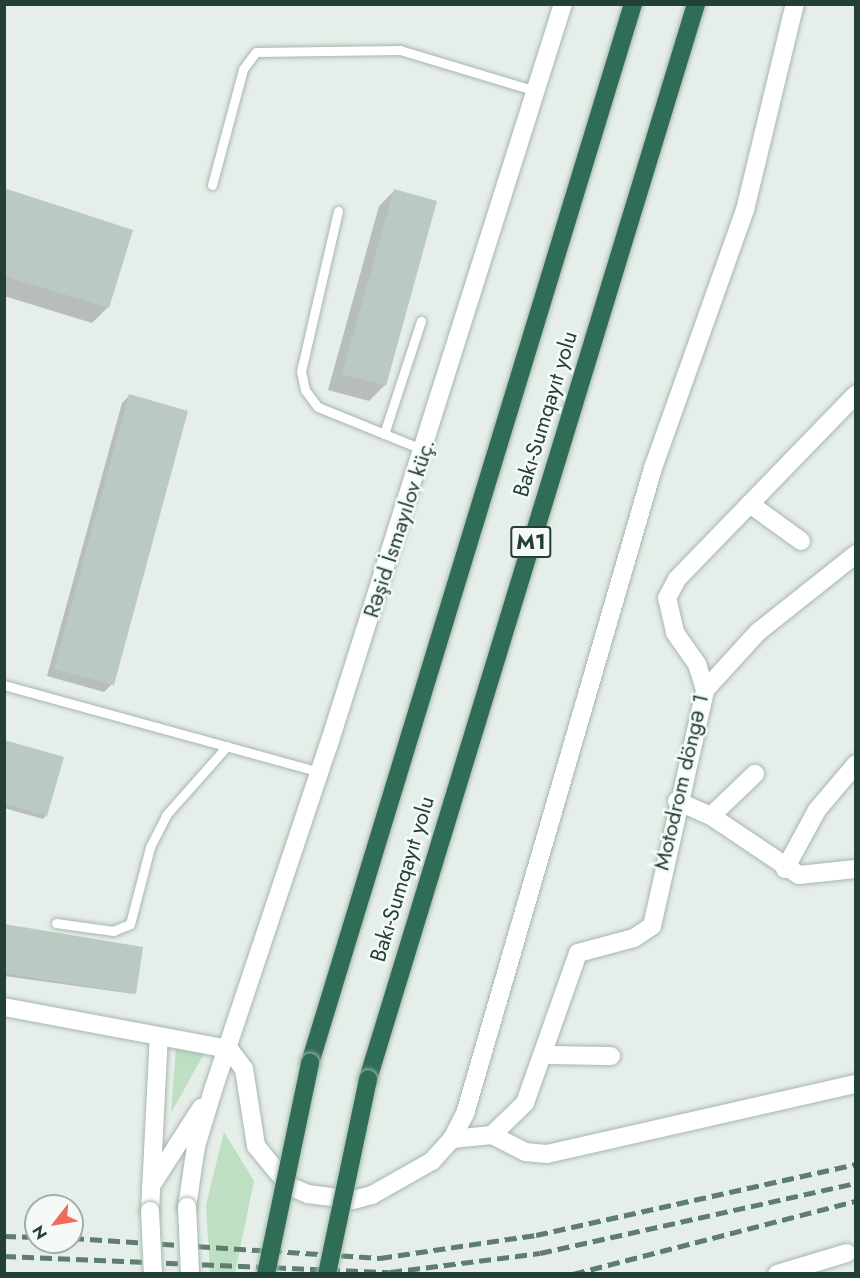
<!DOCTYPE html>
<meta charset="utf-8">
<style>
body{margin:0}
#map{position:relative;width:860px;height:1278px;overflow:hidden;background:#e5eee8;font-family:Jost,sans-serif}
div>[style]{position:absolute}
.green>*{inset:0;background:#bedfc1}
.shadow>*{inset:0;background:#0003}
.building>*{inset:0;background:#bac9c1}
.roads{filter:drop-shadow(0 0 2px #a7b6ae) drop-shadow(0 0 2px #a7b6ae)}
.lane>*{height:9px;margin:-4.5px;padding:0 4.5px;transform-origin:4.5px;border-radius:4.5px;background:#fff}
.street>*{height:18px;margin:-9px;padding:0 9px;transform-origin:9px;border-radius:9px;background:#fff}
.secondary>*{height:18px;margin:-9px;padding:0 9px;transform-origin:9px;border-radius:9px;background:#fff}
.highway>*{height:18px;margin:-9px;padding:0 9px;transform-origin:9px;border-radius:9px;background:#2f6d56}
.rail>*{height:4.5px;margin-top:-2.25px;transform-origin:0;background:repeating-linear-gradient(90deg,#5e7c6f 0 12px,transparent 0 18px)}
.bridges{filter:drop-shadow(0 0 2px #a3baae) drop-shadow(0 0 2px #a3baae)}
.secondary-bridge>*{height:18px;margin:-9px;padding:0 9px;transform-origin:9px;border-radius:9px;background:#fff}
.highway-bridge>*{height:18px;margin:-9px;padding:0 9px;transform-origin:9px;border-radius:9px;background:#2f6d56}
span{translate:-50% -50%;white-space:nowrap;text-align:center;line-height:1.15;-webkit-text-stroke:5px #f5faf7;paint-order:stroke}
.shield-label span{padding:2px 4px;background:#f5faf7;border:2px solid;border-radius:4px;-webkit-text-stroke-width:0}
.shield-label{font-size:21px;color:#234034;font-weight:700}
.street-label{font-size:22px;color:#234034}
.frame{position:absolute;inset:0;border:6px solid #234034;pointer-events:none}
.north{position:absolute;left:24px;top:1194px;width:60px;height:60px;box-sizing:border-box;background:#f5faf7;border:2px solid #a1b0a9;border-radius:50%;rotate:239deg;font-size:16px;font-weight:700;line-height:24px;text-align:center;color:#234034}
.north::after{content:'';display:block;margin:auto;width:21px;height:27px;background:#f36a5d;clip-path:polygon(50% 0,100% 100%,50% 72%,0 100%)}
</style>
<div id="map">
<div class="green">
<div style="clip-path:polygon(176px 1047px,204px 1054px,171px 1113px)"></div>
<div style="clip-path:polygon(224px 1132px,254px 1181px,235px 1273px,210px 1273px,206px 1205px)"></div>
</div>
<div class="shadow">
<div style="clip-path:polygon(4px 189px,108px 307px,92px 323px,4px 296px)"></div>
<div style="clip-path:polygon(394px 191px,435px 202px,384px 386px,369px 401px,328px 390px,379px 206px)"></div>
<div style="clip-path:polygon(129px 396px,112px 684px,104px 692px,47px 676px,122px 403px)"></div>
<div style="clip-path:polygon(4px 742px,46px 816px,43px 819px,4px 808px)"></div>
<div style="clip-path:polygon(4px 926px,134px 994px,4px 976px)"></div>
</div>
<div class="building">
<div style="clip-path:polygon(4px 188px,133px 230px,109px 308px,4px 276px)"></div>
<div style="clip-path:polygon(394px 189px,437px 201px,386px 386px,342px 374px)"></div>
<div style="clip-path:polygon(129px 394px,188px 411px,114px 685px,54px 669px)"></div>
<div style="clip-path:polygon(4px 740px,64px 757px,47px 816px,4px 804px)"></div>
<div style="clip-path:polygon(4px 924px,143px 947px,136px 994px,4px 973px)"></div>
</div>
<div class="roads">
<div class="lane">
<div style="left:212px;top:185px;width:120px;rotate:-75deg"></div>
<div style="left:243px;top:69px;width:21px;rotate:-53deg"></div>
<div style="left:256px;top:52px;width:144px;rotate:-0.8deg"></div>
<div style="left:400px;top:50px;width:142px;rotate:16.8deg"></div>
<div style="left:338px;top:211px;width:164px;rotate:103deg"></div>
<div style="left:301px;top:371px;width:19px;rotate:78deg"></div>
<div style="left:305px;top:390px;width:21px;rotate:53deg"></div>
<div style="left:318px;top:407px;width:114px;rotate:22.1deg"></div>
<div style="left:384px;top:434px;width:119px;rotate:-71.9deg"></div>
<div style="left:4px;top:685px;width:327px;rotate:15.4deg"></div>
<div style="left:56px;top:923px;width:58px;rotate:8deg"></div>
<div style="left:113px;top:931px;width:18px;rotate:-22deg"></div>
<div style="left:130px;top:924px;width:80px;rotate:-75.4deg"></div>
<div style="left:150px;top:847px;width:36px;rotate:-63deg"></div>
<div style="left:166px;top:815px;width:92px;rotate:-48.5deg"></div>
</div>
<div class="street">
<div style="left:750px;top:504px;width:63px;rotate:36deg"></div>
<div style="left:705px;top:690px;width:79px;rotate:-47.6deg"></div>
<div style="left:758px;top:632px;width:125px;rotate:-38.5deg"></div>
<div style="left:677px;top:801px;width:37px;rotate:24deg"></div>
<div style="left:711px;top:816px;width:106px;rotate:33.8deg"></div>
<div style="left:799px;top:875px;width:57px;rotate:-6deg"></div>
<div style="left:711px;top:816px;width:61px;rotate:-43.7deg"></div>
<div style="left:785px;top:869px;width:67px;rotate:-61.5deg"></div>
<div style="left:817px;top:810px;width:60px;rotate:-49.7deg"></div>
<div style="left:544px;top:1055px;width:67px;rotate:0.9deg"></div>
<div style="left:492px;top:1135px;width:37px;rotate:27deg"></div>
<div style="left:525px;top:1152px;width:22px;rotate:5deg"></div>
<div style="left:547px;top:1154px;width:317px;rotate:-12.8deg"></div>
<div style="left:452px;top:1139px;width:40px;rotate:-5.7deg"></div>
<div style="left:492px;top:1135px;width:46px;rotate:-44.1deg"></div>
<div style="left:525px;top:1103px;width:159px;rotate:-70.5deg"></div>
<div style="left:578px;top:953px;width:58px;rotate:-15deg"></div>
<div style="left:634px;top:938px;width:22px;rotate:-34deg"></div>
<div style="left:652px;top:926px;width:242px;rotate:-77.3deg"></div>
<div style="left:705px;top:690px;width:27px;rotate:-107deg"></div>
<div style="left:697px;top:664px;width:39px;rotate:-125deg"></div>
<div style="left:675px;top:632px;width:35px;rotate:-103deg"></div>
<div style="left:667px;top:598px;width:21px;rotate:-62deg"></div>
<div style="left:677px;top:579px;width:257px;rotate:-45.9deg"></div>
<div style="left:777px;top:1274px;width:73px;rotate:-16.7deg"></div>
</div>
<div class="secondary">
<div style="left:4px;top:1007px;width:229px;rotate:10.6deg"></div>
<div style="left:229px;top:1049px;width:25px;rotate:53deg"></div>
<div style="left:244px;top:1069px;width:78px;rotate:81.1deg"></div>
<div style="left:256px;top:1146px;width:52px;rotate:50.5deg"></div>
<div style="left:289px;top:1186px;width:21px;rotate:23deg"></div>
<div style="left:308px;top:1194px;width:45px;rotate:7.6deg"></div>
<div style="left:353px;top:1200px;width:20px;rotate:-15deg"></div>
<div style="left:372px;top:1195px;width:69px;rotate:-29.5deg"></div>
<div style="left:432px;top:1161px;width:30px;rotate:-48deg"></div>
<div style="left:452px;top:1139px;width:28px;rotate:-63deg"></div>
<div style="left:465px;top:1114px;width:673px;rotate:-73.77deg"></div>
<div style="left:653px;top:468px;width:274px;rotate:-70.4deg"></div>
<div style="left:745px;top:210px;width:212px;rotate:-76.4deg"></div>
<div style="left:151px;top:1186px;width:93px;rotate:-57.3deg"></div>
<div style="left:187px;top:1207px;width:62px;rotate:-81.6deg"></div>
<div style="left:196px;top:1146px;width:62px;rotate:-73deg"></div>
<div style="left:214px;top:1087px;width:359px;rotate:-71.5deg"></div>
<div style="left:328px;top:747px;width:779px;rotate:-72.45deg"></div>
<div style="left:150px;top:1211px;width:175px;rotate:-87.1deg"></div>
</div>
<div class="highway">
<div style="left:310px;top:1063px;width:1107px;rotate:-73.04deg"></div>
<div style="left:368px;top:1079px;width:1124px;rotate:-73.03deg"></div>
</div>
</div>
<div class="rail">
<div style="left:4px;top:1236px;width:32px;rotate:2deg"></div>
<div style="left:72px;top:1238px;width:309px;rotate:3.7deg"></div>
<div style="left:380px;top:1258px;width:158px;rotate:-8.4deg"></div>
<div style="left:536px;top:1235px;width:328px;rotate:-12.5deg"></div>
<div style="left:4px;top:1256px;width:386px;rotate:2.4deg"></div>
<div style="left:390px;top:1272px;width:151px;rotate:-7.2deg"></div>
<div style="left:540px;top:1253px;width:324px;rotate:-12.5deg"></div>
<div style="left:573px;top:1274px;width:292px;rotate:-14.5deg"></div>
</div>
<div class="bridges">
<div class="secondary-bridge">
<div style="left:187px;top:1207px;width:67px;rotate:87.4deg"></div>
<div style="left:150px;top:1211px;width:63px;rotate:87.3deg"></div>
</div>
<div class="highway-bridge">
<div style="left:266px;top:1274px;width:216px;rotate:-78.2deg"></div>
<div style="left:327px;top:1274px;width:199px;rotate:-78.1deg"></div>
</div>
</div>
<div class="shield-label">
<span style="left:531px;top:542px">M1</span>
</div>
<div class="street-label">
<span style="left:545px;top:414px;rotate:-73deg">Bakı-Sumqayıt yolu</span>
<span style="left:399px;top:528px;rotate:-72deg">Rəşid İsmayılov küç.</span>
<span style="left:681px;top:782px;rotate:-77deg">Motodrom döngə 1</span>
<span style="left:402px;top:879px;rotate:-73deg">Bakı-Sumqayıt yolu</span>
</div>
<div class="frame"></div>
<div class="north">N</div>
</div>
